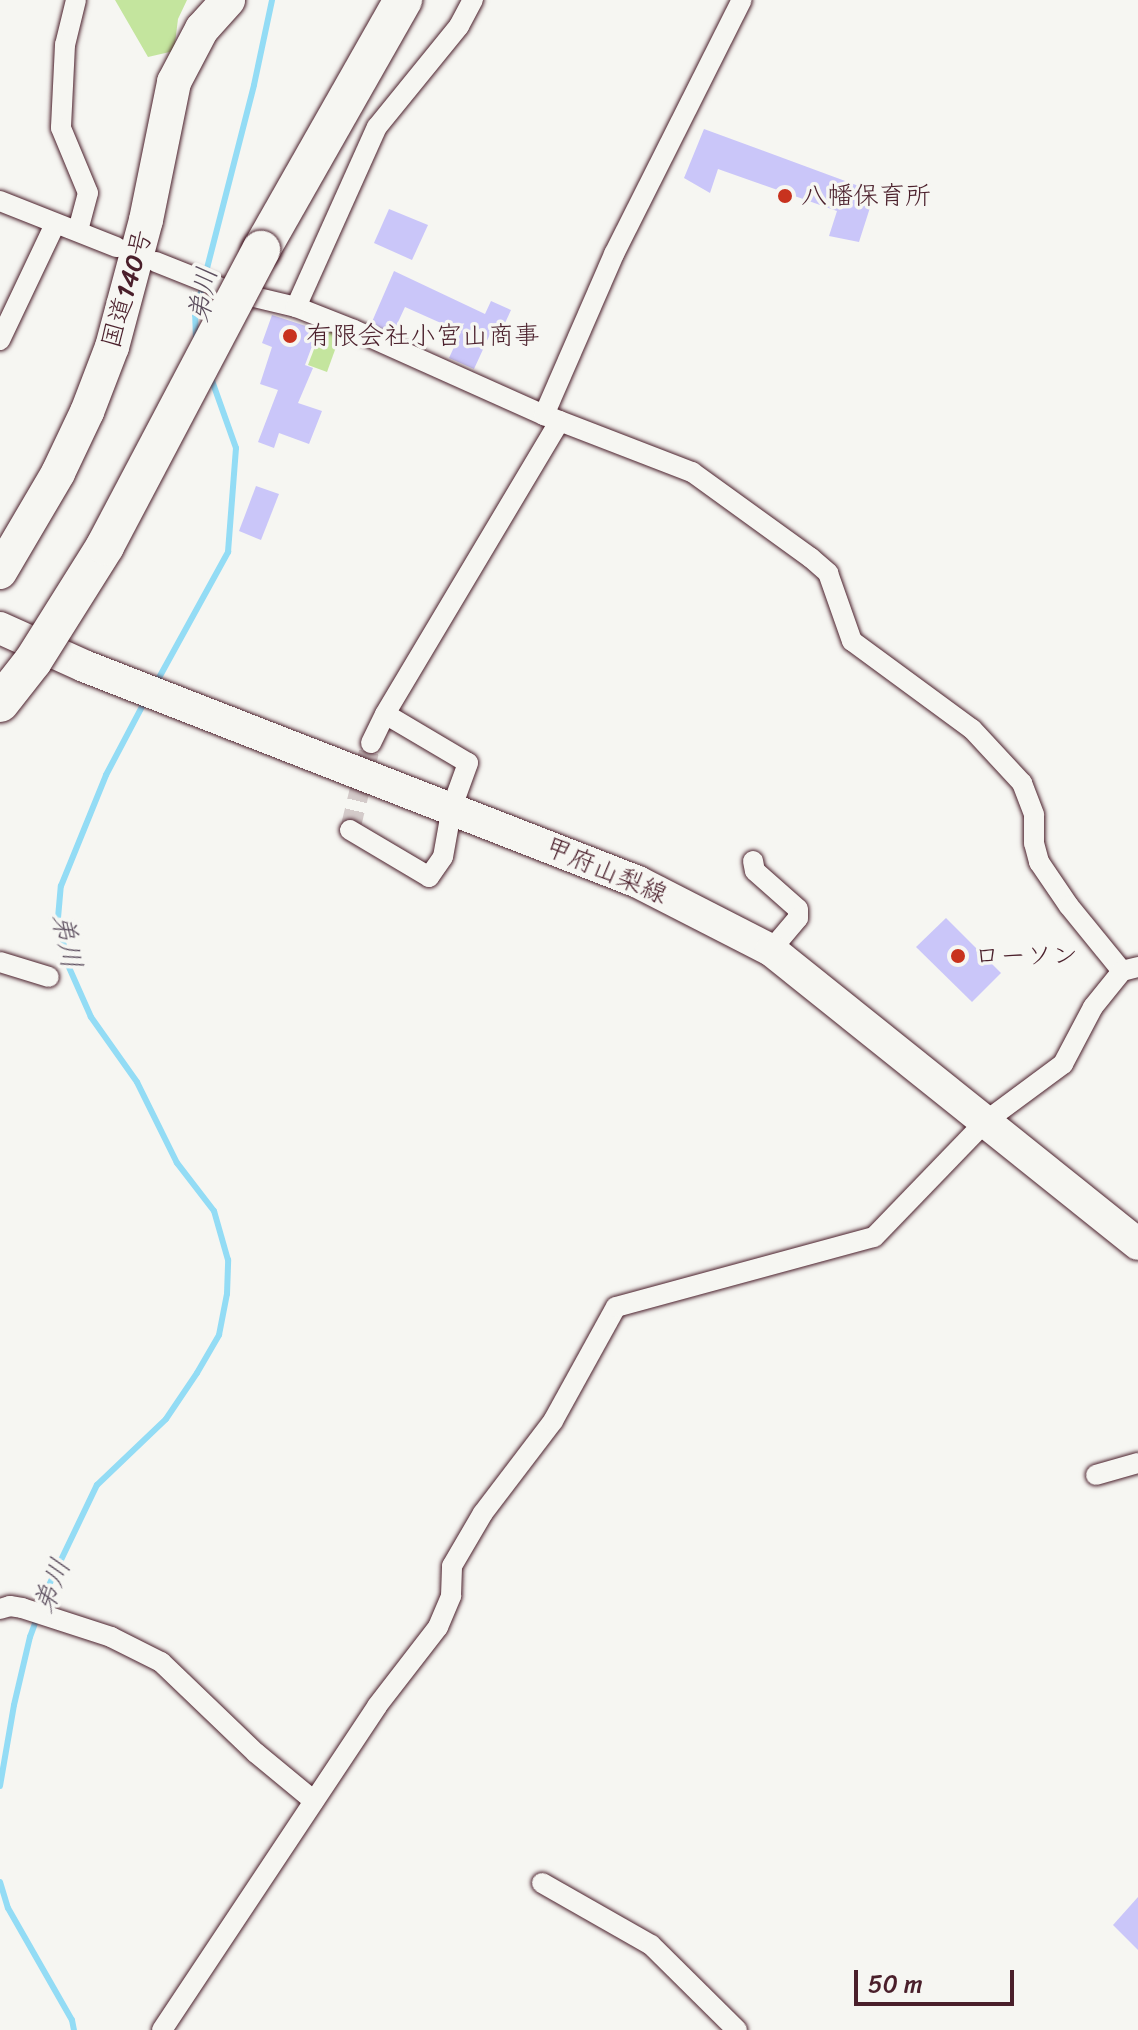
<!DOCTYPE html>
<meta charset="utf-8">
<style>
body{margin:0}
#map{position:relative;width:1138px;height:2030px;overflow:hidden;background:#f6f6f2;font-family:Sriracha,"Klee One",sans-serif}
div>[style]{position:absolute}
.green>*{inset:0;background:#c4e59e}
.stream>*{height:6px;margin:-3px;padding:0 3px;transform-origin:3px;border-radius:3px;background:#93dcf5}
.building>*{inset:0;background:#cac6f9}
.minor-tunnel>*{height:20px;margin-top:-10px;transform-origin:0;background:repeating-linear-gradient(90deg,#d4cbca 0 20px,transparent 0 30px)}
.roads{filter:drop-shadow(0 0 2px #4a1f2b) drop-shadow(0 0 2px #4a1f2b)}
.minor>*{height:20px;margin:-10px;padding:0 10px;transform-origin:10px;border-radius:10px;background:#f6f6f2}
.primary>*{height:32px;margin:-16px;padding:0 16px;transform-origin:16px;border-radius:16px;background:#f6f6f2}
.trunk>*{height:34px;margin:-17px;padding:0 17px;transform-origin:17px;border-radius:17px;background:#f6f6f2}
.motorway>*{height:38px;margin:-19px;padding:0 19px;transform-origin:19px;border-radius:19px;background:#f6f6f2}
.bridges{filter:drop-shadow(0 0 2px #4a1f2b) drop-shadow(0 0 2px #4a1f2b)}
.motorway-bridge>*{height:38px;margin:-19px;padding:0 19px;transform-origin:19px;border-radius:19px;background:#f6f6f2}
.dots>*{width:22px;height:22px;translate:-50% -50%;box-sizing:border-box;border:4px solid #f6f6f2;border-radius:50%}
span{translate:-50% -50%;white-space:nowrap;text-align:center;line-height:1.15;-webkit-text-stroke:7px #f6f6f2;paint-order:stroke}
.poi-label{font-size:26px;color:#4a1f2b}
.left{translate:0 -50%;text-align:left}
.street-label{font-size:26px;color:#4a1f2b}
.water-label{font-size:28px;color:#5c4e5e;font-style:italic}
.scale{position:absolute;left:854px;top:1970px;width:160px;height:36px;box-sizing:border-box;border:4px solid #4a1f2b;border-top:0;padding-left:10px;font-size:24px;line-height:28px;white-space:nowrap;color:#4a1f2b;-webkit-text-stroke:6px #f6f6f2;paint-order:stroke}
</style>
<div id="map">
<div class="green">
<div style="clip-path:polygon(115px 0,187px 0,178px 19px,174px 51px,148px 57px)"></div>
<div style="clip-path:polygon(322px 328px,340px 336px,327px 372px,308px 365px)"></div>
</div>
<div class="stream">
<div style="left:196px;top:339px;width:24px;rotate:-92deg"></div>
<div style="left:195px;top:315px;width:237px;rotate:-75.6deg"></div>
<div style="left:254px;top:85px;width:87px;rotate:-78deg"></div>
<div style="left:155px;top:685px;width:152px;rotate:-61.2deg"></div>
<div style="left:228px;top:552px;width:104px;rotate:-85.6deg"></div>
<div style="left:236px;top:448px;width:77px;rotate:-109.6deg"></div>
<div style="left:0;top:1786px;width:82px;rotate:-80.2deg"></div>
<div style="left:14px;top:1705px;width:70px;rotate:-76.8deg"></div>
<div style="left:30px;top:1637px;width:55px;rotate:-69.9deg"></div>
<div style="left:49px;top:1585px;width:111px;rotate:-64.4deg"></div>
<div style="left:97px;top:1485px;width:95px;rotate:-43.7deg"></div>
<div style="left:166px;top:1419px;width:55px;rotate:-56deg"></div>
<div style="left:197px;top:1373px;width:44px;rotate:-59.9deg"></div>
<div style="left:219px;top:1335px;width:42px;rotate:-79deg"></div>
<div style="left:227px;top:1294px;width:34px;rotate:-88deg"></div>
<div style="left:228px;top:1260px;width:51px;rotate:-105.9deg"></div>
<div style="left:214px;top:1211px;width:61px;rotate:-127.6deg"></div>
<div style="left:177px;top:1163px;width:90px;rotate:-116.3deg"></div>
<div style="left:137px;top:1082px;width:80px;rotate:-125.3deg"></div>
<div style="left:91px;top:1017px;width:57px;rotate:-113.9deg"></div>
<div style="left:68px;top:965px;width:48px;rotate:-102deg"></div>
<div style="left:58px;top:918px;width:32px;rotate:-85deg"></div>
<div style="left:61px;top:886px;width:120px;rotate:-67.9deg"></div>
<div style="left:106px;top:775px;width:84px;rotate:-62.2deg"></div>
<div style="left:0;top:1882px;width:27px;rotate:73deg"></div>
<div style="left:8px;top:1908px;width:129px;rotate:60.3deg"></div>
<div style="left:72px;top:2020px;width:10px;rotate:79deg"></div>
</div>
<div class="building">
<div style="clip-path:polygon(704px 129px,875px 192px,859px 242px,829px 236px,837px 211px,718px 169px,710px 193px,684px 178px)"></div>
<div style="clip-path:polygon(389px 209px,428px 225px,412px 260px,374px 243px)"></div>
<div style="clip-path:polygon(394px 271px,485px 314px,491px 301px,511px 310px,499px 336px,491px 332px,474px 369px,449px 358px,461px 332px,405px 307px,393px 333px,371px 324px)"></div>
<div style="clip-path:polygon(272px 315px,318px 330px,305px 365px,313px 368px,298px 403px,322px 411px,309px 444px,279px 433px,274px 448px,258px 442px,278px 390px,260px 384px,272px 347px,262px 343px)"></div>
<div style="clip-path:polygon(256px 486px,279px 494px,261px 540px,239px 531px)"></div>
<div style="clip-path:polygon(946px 918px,1001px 973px,972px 1002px,916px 947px)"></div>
<div style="clip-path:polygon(1138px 1897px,1138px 1950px,1113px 1925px)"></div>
</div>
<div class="minor-tunnel">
<div style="left:350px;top:830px;width:89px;rotate:-76.4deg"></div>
</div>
<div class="roads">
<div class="minor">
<div style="left:76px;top:0;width:46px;rotate:103.7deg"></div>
<div style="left:65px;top:45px;width:83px;rotate:92.8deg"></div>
<div style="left:61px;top:128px;width:70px;rotate:67.4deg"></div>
<div style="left:88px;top:193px;width:39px;rotate:105deg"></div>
<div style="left:0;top:201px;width:125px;rotate:21.6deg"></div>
<div style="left:156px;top:262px;width:79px;rotate:21.7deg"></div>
<div style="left:229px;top:291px;width:69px;rotate:13.4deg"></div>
<div style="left:296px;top:307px;width:62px;rotate:21.6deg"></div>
<div style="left:354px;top:330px;width:208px;rotate:24.1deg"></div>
<div style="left:544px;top:415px;width:159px;rotate:21.1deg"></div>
<div style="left:692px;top:472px;width:147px;rotate:35.9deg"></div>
<div style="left:811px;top:558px;width:23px;rotate:41deg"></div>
<div style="left:828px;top:573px;width:72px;rotate:70.6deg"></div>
<div style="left:852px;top:641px;width:149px;rotate:36.3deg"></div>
<div style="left:972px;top:729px;width:74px;rotate:47.2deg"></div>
<div style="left:1022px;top:783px;width:34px;rotate:69deg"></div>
<div style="left:1034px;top:815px;width:28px;rotate:90deg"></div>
<div style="left:1034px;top:843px;width:20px;rotate:75deg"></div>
<div style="left:1039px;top:862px;width:53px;rotate:55.7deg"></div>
<div style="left:1069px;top:906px;width:84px;rotate:50.8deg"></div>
<div style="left:296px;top:307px;width:197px;rotate:-65.8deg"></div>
<div style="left:377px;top:127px;width:130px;rotate:-50.9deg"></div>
<div style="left:459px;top:26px;width:30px;rotate:-62deg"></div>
<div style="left:0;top:340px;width:128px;rotate:-64.6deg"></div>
<div style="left:544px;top:415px;width:176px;rotate:-66.5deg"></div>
<div style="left:614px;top:254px;width:284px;rotate:-63.3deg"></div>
<div style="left:371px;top:743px;width:32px;rotate:-64deg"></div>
<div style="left:385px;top:714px;width:341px;rotate:-59.2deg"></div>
<div style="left:350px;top:830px;width:92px;rotate:30.7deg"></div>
<div style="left:429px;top:877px;width:24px;rotate:-55deg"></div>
<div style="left:443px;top:857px;width:51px;rotate:-79.8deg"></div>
<div style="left:452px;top:807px;width:47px;rotate:-70deg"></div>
<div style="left:468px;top:763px;width:96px;rotate:-149.4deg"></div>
<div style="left:753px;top:861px;width:10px;rotate:79deg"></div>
<div style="left:755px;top:871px;width:57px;rotate:41.5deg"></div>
<div style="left:798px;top:909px;width:9px;rotate:90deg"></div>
<div style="left:798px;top:918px;width:42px;rotate:130.2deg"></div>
<div style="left:0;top:962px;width:51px;rotate:17deg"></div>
<div style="left:1096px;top:1475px;width:44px;rotate:-15.9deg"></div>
<div style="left:0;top:1609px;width:10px;rotate:-17deg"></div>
<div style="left:10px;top:1606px;width:12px;rotate:9deg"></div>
<div style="left:22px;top:1608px;width:94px;rotate:18deg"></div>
<div style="left:111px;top:1637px;width:56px;rotate:26.6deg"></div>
<div style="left:161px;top:1662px;width:132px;rotate:43.8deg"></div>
<div style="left:256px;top:1753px;width:75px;rotate:39.6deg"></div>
<div style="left:542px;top:1883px;width:125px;rotate:29.6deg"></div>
<div style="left:651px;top:1945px;width:121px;rotate:44.7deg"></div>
<div style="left:162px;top:2030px;width:389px;rotate:-56.4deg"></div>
<div style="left:377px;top:1706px;width:100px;rotate:-52.3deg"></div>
<div style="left:438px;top:1627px;width:34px;rotate:-67deg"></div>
<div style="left:451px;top:1596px;width:30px;rotate:-88deg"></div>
<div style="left:452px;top:1566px;width:61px;rotate:-59.7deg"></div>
<div style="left:483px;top:1513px;width:116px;rotate:-52.7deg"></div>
<div style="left:553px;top:1421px;width:130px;rotate:-61.1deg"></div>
<div style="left:616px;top:1307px;width:267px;rotate:-15.2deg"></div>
<div style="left:874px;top:1237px;width:161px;rotate:-46deg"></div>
<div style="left:986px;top:1121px;width:96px;rotate:-36.5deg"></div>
<div style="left:1063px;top:1064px;width:64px;rotate:-62.2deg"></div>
<div style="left:1093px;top:1007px;width:46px;rotate:-51.1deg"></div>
<div style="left:1122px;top:971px;width:16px;rotate:-14deg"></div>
</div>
<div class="primary">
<div style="left:0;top:628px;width:92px;rotate:24.3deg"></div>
<div style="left:84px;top:666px;width:595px;rotate:21.3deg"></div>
<div style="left:638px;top:882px;width:149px;rotate:27.1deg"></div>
<div style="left:771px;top:950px;width:470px;rotate:38.7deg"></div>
</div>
<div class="trunk">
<div style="left:0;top:572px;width:115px;rotate:-59.6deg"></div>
<div style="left:58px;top:473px;width:68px;rotate:-64.6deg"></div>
<div style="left:87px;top:412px;width:70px;rotate:-69deg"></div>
<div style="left:112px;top:347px;width:131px;rotate:-75deg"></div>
<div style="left:146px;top:220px;width:141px;rotate:-78.5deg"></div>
<div style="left:174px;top:82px;width:60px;rotate:-62.2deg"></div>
<div style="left:202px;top:29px;width:39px;rotate:-48deg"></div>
</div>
<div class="motorway">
<div style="left:261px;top:250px;width:288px;rotate:-60.4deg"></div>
</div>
</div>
<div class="bridges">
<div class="motorway-bridge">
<div style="left:0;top:703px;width:53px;rotate:-51.8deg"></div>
<div style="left:33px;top:661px;width:136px;rotate:-57.9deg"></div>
<div style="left:105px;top:546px;width:335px;rotate:-62.2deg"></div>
</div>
</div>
<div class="dots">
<div style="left:785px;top:196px;background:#c8321e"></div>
<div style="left:290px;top:336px;background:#c8321e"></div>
<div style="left:958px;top:956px;background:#c8321e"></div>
</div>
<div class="poi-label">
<span class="left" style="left:801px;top:196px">八幡保育所</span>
<span class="left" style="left:306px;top:336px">有限会社小宮山商事</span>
<span class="left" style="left:974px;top:956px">ローソン</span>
</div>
<div class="street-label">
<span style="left:127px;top:289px;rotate:-74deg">国道140号</span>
<span style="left:606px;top:871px;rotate:23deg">甲府山梨線</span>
</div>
<div class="water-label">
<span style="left:203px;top:295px;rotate:-80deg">弟川</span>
<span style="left:67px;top:941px;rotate:79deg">弟川</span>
<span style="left:52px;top:1586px;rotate:-69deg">弟川</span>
</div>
<div class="scale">50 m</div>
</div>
